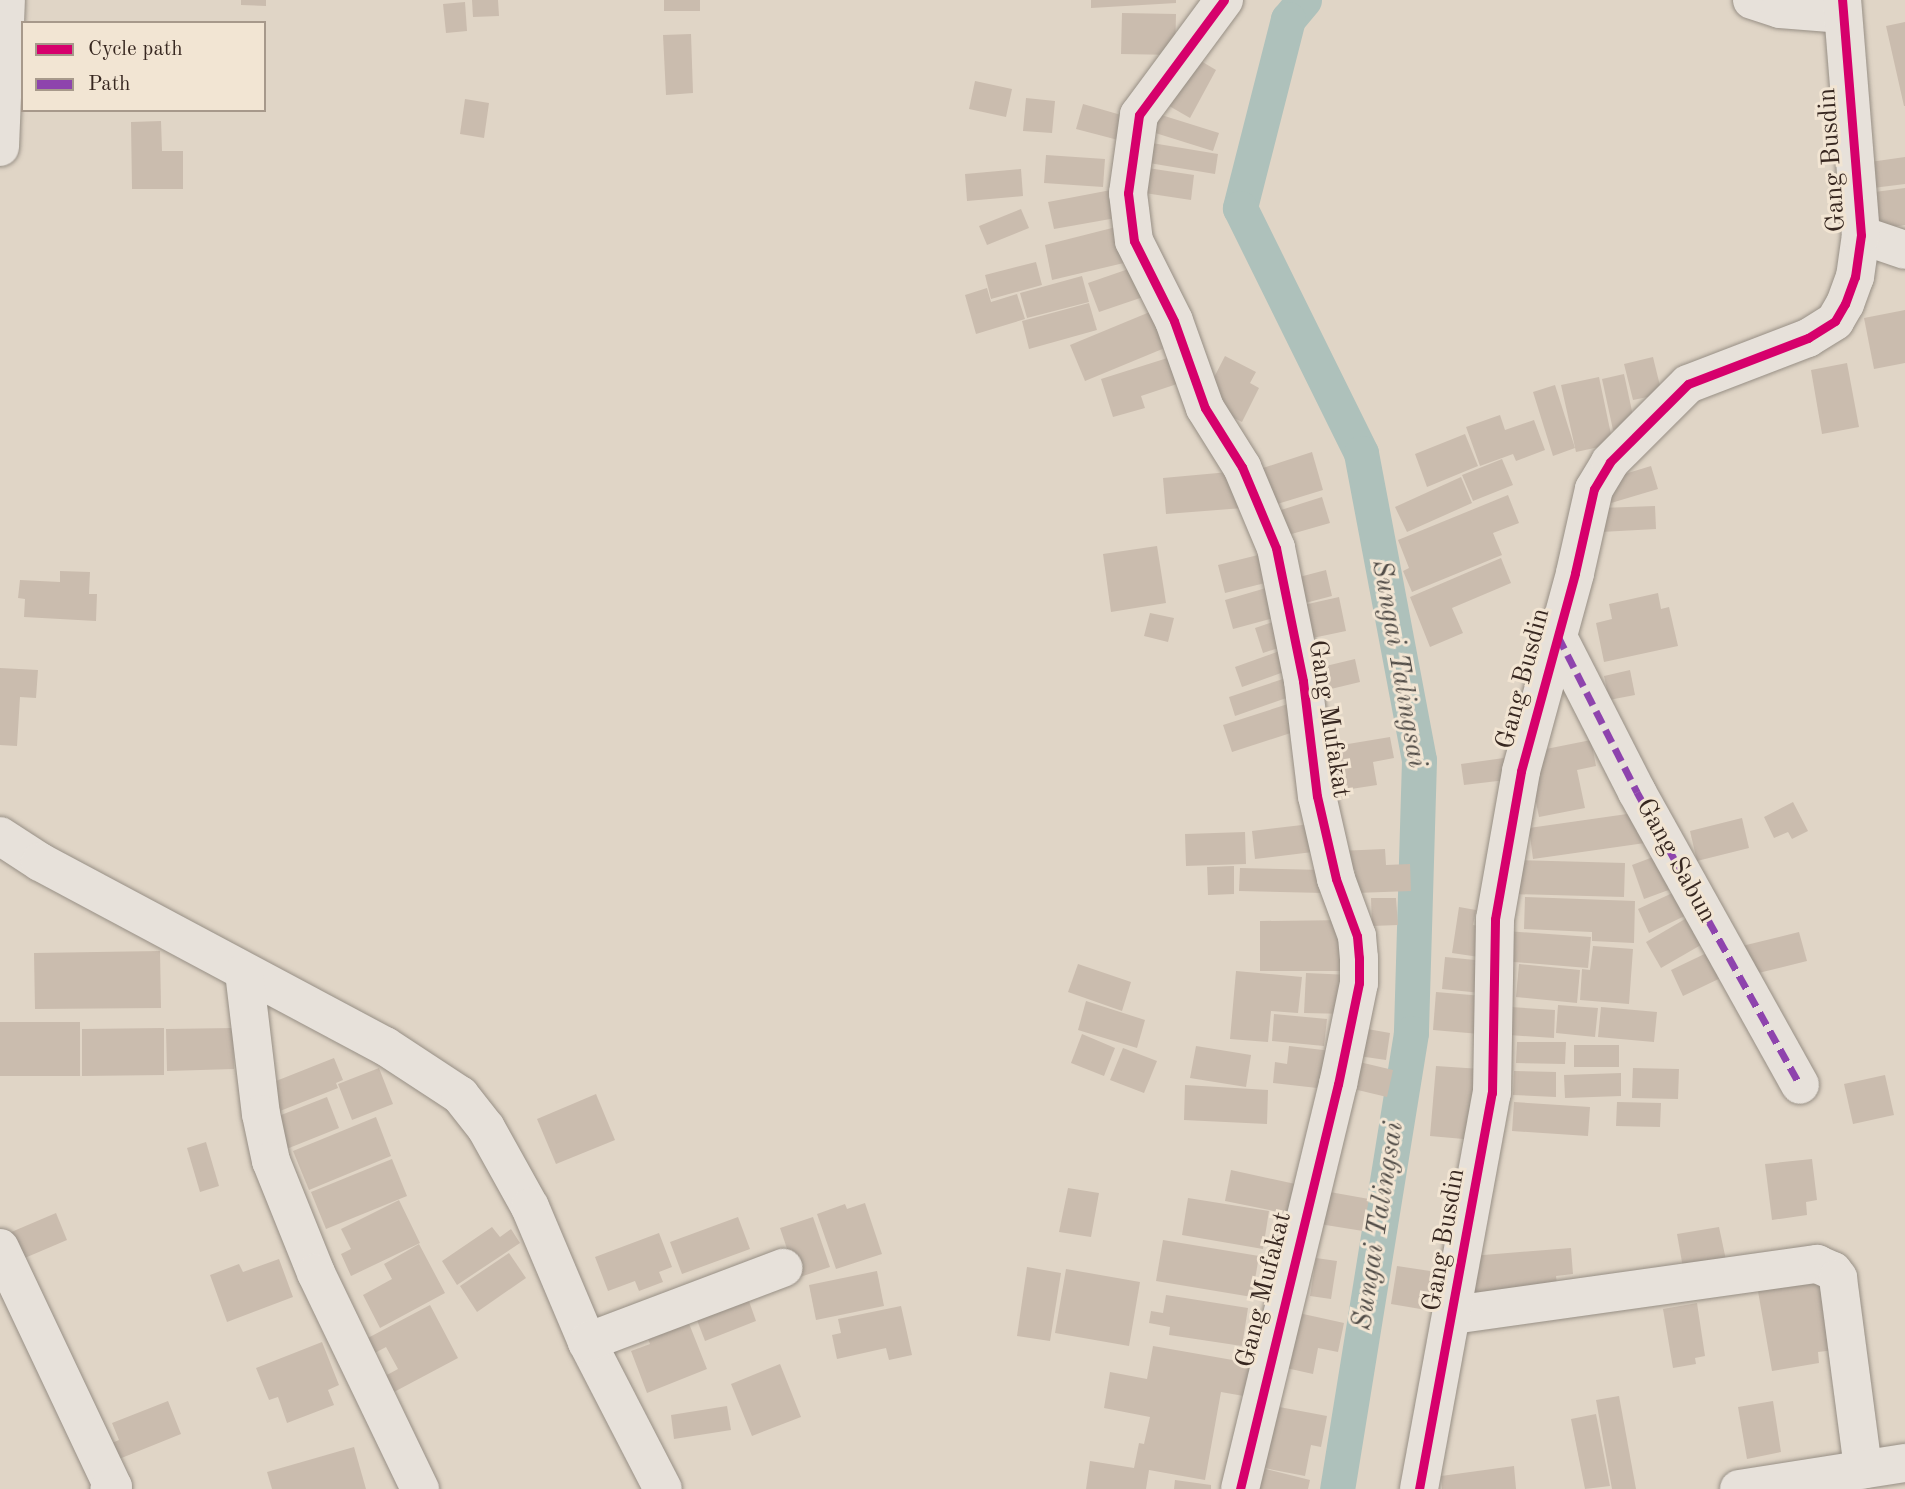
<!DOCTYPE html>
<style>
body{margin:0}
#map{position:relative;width:1905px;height:1489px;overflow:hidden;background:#e0d5c6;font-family:"Old Standard TT",serif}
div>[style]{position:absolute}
.canal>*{height:35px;margin:-17.5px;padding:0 17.5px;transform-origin:17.5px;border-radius:17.5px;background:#aec1bb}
.building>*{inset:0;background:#cabcae}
.roads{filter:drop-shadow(0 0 2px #978f85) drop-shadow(0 0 2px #978f85)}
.minor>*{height:38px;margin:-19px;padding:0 19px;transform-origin:19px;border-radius:19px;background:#e7e1da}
.quiet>*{height:7px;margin-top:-3.5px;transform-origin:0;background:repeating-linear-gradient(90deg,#8e44ad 0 14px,transparent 0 21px)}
.cycleway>*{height:9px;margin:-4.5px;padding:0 4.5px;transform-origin:4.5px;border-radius:4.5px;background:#d6006c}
span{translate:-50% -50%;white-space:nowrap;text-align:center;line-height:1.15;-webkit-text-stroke:6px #f2e5d3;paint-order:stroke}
.street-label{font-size:26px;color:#372720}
.water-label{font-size:28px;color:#504b46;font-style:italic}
.legend{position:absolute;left:21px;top:21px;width:245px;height:91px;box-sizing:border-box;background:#f2e5d3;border:2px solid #a7998b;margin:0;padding:9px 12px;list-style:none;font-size:21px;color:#372720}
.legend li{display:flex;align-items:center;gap:14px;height:35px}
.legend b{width:35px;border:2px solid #a7998b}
</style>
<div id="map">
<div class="canal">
<div style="left:1304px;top:0;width:25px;rotate:130deg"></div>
<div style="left:1288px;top:19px;width:195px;rotate:104.3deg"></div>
<div style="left:1240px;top:208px;width:273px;rotate:63.7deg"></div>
<div style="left:1361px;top:453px;width:312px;rotate:79.3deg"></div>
<div style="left:1419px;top:760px;width:273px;rotate:91.7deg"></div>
<div style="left:1411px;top:1033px;width:462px;rotate:99.2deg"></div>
</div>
<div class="building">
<div style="clip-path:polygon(241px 0,266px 0,266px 6px,241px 5px)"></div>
<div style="clip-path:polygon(472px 0,498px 0,499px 16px,473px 17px)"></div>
<div style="clip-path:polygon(664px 0,700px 0,700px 11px,664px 11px)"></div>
<div style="clip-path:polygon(1091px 0,1176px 0,1176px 3px,1091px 8px)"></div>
<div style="clip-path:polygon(465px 2px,467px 31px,446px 33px,443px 4px)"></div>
<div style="clip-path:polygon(1122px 13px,1176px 14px,1175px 55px,1121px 54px)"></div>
<div style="clip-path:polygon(1905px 22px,1905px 106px,1904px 106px,1886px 26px)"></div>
<div style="clip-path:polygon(691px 34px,693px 93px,666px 95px,663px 35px)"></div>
<div style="clip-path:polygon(1191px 55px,1216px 70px,1190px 118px,1164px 103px)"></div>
<div style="clip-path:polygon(975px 81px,1012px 89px,1006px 117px,969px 109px)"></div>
<div style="clip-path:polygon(1026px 98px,1055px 101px,1052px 133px,1023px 131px)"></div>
<div style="clip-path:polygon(465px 99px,489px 103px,484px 138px,460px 134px)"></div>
<div style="clip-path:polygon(1083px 104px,1128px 117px,1122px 141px,1076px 129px)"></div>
<div style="clip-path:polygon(1155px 113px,1219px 133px,1213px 151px,1149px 131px)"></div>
<div style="clip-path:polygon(161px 121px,162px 151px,183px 151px,183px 189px,132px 189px,131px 122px)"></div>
<div style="clip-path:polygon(1146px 142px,1218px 154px,1215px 174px,1143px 162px)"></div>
<div style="clip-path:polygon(1046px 155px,1105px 159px,1103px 187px,1044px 183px)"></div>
<div style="clip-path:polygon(1905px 157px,1905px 184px,1873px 188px,1870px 162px)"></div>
<div style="clip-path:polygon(1141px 167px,1194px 175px,1191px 200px,1138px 192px)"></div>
<div style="clip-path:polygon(1021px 169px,1023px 196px,967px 201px,965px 174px)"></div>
<div style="clip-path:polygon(1905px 188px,1905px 225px,1880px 229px,1875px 192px)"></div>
<div style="clip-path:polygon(1111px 190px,1116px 218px,1054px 229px,1048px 202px)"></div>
<div style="clip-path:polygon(1021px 209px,1029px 228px,987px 245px,979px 226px)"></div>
<div style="clip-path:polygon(1120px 226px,1128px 262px,1052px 280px,1045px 245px)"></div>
<div style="clip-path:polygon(1036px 262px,1042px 285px,991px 299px,985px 275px)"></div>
<div style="clip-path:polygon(1140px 265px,1149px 295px,1099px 312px,1088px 283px)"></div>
<div style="clip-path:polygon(1082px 276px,1089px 302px,1027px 318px,1020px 293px)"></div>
<div style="clip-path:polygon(987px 288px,991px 302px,1017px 294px,1025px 319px,976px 334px,965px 295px)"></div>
<div style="clip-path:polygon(1089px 303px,1097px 330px,1029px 349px,1022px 321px)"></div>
<div style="clip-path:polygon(1157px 309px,1172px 345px,1085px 381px,1070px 345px)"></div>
<div style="clip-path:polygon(1905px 310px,1905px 363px,1874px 369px,1864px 318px)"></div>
<div style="clip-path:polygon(1177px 355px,1186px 381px,1141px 396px,1145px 408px,1113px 417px,1101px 379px)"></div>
<div style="clip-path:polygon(1225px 356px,1256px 372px,1250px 383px,1259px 388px,1242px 422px,1208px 405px,1205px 395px)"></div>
<div style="clip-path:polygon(1653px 357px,1662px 394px,1633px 400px,1624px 364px)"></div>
<div style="clip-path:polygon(1847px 363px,1859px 427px,1822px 434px,1811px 370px)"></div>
<div style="clip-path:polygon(1624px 374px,1635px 425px,1613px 430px,1602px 379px)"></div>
<div style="clip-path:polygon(1599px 377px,1613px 444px,1576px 452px,1561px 385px)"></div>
<div style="clip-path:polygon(1555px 385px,1575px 448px,1553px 456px,1533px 392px)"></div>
<div style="clip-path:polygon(1500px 415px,1505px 430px,1534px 420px,1545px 450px,1516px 461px,1513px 454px,1480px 466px,1466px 427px)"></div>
<div style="clip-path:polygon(1465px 434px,1478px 466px,1427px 487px,1415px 454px)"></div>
<div style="clip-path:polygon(1312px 452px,1323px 490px,1274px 505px,1263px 468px)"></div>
<div style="clip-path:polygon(1502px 459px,1513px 485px,1473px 501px,1462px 475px)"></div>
<div style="clip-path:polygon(1651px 466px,1658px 489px,1611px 503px,1605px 480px)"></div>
<div style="clip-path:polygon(1240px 471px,1243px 508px,1166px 514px,1163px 478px)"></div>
<div style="clip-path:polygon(1461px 477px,1472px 503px,1407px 532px,1395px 507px)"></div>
<div style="clip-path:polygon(1508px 495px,1519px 523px,1493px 533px,1502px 555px,1412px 592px,1403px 571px,1409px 568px,1398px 540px)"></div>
<div style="clip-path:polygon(1322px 497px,1330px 523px,1288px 535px,1281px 510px)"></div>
<div style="clip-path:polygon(1655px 506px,1656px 529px,1601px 532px,1601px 508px)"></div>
<div style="clip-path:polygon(1157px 546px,1166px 603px,1111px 612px,1103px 554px)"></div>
<div style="clip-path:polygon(1262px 554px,1269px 582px,1225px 593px,1218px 565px)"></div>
<div style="clip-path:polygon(1501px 558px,1511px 583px,1452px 608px,1463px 633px,1430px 647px,1410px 597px)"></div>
<div style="clip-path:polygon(1326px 570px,1332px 596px,1290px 607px,1284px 581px)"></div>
<div style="clip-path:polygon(60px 571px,90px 572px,89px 594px,97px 594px,96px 621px,24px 617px,25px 599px,18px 598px,20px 580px,60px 582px)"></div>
<div style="clip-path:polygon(1273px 586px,1281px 616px,1233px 629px,1225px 600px)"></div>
<div style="clip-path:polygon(1658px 593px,1661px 609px,1669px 607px,1678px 646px,1604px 662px,1596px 623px,1612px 619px,1609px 604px)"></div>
<div style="clip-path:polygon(1339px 597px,1346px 631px,1298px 641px,1290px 608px)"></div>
<div style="clip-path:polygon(1150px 613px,1174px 618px,1168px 642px,1144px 636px)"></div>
<div style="clip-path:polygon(1279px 620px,1288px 645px,1263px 653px,1255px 628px)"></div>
<div style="clip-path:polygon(1285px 649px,1292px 669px,1242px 687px,1235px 667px)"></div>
<div style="clip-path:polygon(1355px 659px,1360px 682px,1310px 694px,1305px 671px)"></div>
<div style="clip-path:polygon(0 668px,38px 670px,36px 698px,20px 697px,17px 746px,0 745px)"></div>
<div style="clip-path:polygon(1630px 670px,1635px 695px,1609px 700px,1604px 676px)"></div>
<div style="clip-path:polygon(1286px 678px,1292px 696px,1235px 716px,1229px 697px)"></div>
<div style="clip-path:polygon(1294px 702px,1303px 729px,1232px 752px,1223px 725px)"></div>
<div style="clip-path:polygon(1390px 737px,1394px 758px,1373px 762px,1377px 785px,1325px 793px,1318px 749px)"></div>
<div style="clip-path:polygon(1591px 740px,1596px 766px,1577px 770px,1585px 808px,1539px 817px,1526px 753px)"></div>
<div style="clip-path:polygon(1504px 758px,1506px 780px,1464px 785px,1461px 764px)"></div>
<div style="clip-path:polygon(1793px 802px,1808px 831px,1792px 839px,1788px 832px,1774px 838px,1764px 817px)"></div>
<div style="clip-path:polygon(1641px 812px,1645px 843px,1533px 859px,1529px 828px)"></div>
<div style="clip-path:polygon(1742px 818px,1749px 848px,1697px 861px,1690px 831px)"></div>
<div style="clip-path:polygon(1319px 823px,1321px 851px,1255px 859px,1252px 831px)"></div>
<div style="clip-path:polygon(1245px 832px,1246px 864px,1186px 866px,1185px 834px)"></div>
<div style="clip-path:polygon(1385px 849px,1386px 865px,1410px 864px,1411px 891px,1356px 893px,1355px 870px,1339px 870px,1338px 851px)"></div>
<div style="clip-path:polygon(1661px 854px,1674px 888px,1644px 899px,1632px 865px)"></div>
<div style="clip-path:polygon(1513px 860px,1625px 863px,1624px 897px,1512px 894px)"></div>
<div style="clip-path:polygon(1234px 866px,1234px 894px,1208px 895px,1207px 867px)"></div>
<div style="clip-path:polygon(1240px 868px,1324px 870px,1324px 893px,1239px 891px)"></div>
<div style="clip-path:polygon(1681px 889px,1691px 913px,1649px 933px,1638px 909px)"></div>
<div style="clip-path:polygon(1525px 897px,1635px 901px,1634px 943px,1592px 941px,1592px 932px,1524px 929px)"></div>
<div style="clip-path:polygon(1371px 898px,1396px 898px,1398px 925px,1372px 926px)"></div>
<div style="clip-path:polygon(1459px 907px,1476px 910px,1473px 925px,1491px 928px,1486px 958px,1452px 953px)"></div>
<div style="clip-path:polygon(1697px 912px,1713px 938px,1661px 968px,1646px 942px)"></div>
<div style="clip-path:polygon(1350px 920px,1350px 971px,1260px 971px,1260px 921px)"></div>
<div style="clip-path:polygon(1506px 931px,1591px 937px,1588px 968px,1503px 961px)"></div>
<div style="clip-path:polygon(1799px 932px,1807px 961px,1746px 976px,1738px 947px)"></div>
<div style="clip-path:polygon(1593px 946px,1633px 949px,1629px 1004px,1580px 1000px,1582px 969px,1590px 970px)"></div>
<div style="clip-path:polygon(1715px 949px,1727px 975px,1683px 996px,1671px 970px)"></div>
<div style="clip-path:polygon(160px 951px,161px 1008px,35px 1009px,34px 953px)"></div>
<div style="clip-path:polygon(1445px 957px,1485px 961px,1481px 993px,1442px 989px)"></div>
<div style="clip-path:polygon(1078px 964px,1131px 982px,1122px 1011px,1068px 992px)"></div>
<div style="clip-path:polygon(1519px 964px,1580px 970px,1577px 1003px,1516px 997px)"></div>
<div style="clip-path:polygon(1236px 971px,1302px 977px,1298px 1013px,1271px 1011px,1268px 1042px,1230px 1039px)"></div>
<div style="clip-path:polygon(1306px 973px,1350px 975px,1348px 1014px,1304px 1013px)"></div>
<div style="clip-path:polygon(1436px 992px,1483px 996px,1480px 1034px,1433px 1030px)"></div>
<div style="clip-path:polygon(1086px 1001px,1145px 1020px,1137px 1048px,1078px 1030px)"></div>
<div style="clip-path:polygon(1558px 1005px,1598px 1008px,1595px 1037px,1556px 1033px)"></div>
<div style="clip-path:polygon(1511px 1007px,1555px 1010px,1554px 1038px,1509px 1035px)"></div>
<div style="clip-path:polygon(1601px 1007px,1657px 1012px,1654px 1042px,1598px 1037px)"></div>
<div style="clip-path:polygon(1274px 1014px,1327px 1019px,1324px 1046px,1272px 1041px)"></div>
<div style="clip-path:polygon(0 1022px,80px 1022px,80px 1076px,0 1076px)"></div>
<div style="clip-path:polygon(1356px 1027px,1390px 1033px,1386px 1060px,1352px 1055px)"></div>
<div style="clip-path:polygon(164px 1028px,164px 1075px,82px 1076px,82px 1029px)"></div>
<div style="clip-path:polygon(233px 1028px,234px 1069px,167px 1071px,166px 1029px)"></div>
<div style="clip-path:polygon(1082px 1034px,1115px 1048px,1104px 1076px,1071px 1063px)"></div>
<div style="clip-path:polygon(1517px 1042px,1566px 1042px,1565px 1064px,1516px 1063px)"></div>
<div style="clip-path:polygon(1574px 1045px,1619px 1045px,1619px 1067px,1574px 1067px)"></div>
<div style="clip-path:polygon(1196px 1046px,1251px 1055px,1246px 1087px,1190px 1078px)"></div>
<div style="clip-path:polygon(1289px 1046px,1340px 1052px,1335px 1090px,1273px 1083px,1275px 1062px,1287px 1064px)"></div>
<div style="clip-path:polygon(1123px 1048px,1157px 1061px,1144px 1093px,1110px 1080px)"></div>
<div style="clip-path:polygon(334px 1058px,343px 1080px,336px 1083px,338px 1088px,275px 1113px,271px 1083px)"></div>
<div style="clip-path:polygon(1351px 1060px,1393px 1070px,1387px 1097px,1345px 1087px)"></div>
<div style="clip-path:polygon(1436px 1066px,1481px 1069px,1475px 1140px,1430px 1136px)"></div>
<div style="clip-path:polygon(379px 1068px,393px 1104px,352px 1120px,338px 1084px)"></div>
<div style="clip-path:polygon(1633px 1068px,1679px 1069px,1678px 1099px,1632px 1098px)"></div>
<div style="clip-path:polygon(1514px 1071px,1556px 1072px,1556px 1097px,1513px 1095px)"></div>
<div style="clip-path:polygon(1621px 1073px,1621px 1096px,1565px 1098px,1564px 1075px)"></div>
<div style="clip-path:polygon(1885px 1075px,1894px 1115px,1853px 1124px,1844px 1084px)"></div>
<div style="clip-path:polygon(1185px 1085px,1268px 1090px,1267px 1124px,1184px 1120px)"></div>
<div style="clip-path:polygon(596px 1094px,615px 1140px,556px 1164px,537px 1119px)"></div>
<div style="clip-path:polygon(327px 1097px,339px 1128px,284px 1150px,271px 1119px)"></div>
<div style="clip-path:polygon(1514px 1102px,1590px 1107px,1588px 1136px,1512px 1131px)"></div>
<div style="clip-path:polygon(1617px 1102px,1661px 1103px,1660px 1127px,1616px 1126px)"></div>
<div style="clip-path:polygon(376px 1117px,391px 1156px,309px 1190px,293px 1151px)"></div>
<div style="clip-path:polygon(206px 1142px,219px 1186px,200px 1192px,187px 1148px)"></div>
<div style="clip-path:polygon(392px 1159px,407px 1196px,326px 1229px,311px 1192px)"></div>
<div style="clip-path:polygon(1812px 1159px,1817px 1200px,1806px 1202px,1807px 1215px,1772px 1220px,1765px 1164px)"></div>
<div style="clip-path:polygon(1231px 1170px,1300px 1185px,1294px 1215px,1225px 1201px)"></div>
<div style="clip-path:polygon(1068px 1188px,1099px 1193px,1091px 1237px,1059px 1232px)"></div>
<div style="clip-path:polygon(1313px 1189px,1369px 1199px,1363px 1231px,1307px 1222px)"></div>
<div style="clip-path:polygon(1188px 1198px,1269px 1211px,1263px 1249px,1182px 1235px)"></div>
<div style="clip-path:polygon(399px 1200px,420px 1243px,351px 1276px,341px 1254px,351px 1249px,341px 1229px)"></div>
<div style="clip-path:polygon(865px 1203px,882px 1254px,836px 1269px,817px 1214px,845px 1204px,847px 1209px)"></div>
<div style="clip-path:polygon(56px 1213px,67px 1240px,20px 1260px,9px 1233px)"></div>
<div style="clip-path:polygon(738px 1217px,750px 1249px,682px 1274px,670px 1242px)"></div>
<div style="clip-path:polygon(813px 1217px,830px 1267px,797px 1278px,780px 1228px)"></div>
<div style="clip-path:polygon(492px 1227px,500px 1237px,511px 1229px,520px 1243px,457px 1285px,442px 1261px)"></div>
<div style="clip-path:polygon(1719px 1227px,1726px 1260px,1683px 1268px,1677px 1234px)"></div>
<div style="clip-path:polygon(659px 1233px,672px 1267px,659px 1272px,663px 1282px,639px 1291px,635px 1281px,608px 1291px,595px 1257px)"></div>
<div style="clip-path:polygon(1163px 1240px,1259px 1256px,1252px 1297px,1156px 1281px)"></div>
<div style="clip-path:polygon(419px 1244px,445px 1293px,380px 1328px,363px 1295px,392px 1279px,384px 1264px)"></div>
<div style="clip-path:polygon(1571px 1248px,1573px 1274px,1556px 1276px,1558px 1293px,1474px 1299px,1471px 1256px)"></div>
<div style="clip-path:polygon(509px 1253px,526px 1278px,477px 1312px,460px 1286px)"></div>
<div style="clip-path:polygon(1316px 1258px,1337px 1261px,1331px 1299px,1310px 1296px)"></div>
<div style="clip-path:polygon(279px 1259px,293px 1297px,227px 1322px,210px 1275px,239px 1264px,243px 1272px)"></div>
<div style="clip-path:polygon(1397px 1266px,1450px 1274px,1444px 1313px,1391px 1304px)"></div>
<div style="clip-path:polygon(1027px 1267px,1061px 1273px,1050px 1341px,1017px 1336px)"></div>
<div style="clip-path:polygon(1819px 1268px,1834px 1350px,1818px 1352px,1819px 1363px,1772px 1371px,1756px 1280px)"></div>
<div style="clip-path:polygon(1066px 1269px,1140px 1282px,1129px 1346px,1055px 1333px)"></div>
<div style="clip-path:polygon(877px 1271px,884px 1306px,816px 1320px,809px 1285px)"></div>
<div style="clip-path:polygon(744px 1287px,756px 1321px,705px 1341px,692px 1307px)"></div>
<div style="clip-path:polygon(1166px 1295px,1248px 1308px,1242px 1346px,1169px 1335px,1170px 1327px,1149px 1323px,1151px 1311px,1163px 1313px)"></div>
<div style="clip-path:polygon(1697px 1303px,1705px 1356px,1695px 1358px,1696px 1364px,1673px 1368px,1663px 1309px)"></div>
<div style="clip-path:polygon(430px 1305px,458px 1358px,394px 1392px,385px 1376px,398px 1369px,386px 1347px,373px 1354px,366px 1339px)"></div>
<div style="clip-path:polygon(901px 1306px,912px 1355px,889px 1360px,886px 1348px,837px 1359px,832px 1335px,841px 1333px,838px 1319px)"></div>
<div style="clip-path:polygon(1285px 1310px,1344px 1323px,1338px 1352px,1318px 1348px,1313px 1374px,1273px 1365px)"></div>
<div style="clip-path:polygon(684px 1311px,707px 1369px,647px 1393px,631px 1351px,650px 1344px,643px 1327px)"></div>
<div style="clip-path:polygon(322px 1342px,339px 1385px,328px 1390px,334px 1405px,287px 1423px,278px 1397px,269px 1400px,256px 1368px)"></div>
<div style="clip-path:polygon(1153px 1346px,1261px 1365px,1255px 1398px,1221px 1392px,1205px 1480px,1149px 1470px,1146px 1489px,1086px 1489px,1090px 1461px,1134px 1468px,1139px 1443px,1144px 1444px,1150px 1417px,1104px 1408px,1110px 1372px,1147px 1379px)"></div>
<div style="clip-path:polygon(780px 1364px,801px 1417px,752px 1436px,731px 1384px)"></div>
<div style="clip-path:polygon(1619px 1396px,1636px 1489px,1612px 1489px,1596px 1400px)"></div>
<div style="clip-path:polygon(168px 1401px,181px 1434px,119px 1459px,112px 1443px,119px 1440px,112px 1423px)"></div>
<div style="clip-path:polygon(1773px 1401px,1781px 1452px,1747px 1459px,1738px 1407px)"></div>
<div style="clip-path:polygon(1264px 1404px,1327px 1416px,1321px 1447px,1311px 1445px,1305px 1476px,1254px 1466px,1310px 1480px,1308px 1489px,1243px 1489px)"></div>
<div style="clip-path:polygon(727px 1406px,731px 1430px,674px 1439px,671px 1415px)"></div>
<div style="clip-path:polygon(1596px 1414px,1610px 1486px,1585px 1489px,1571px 1419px)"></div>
<div style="clip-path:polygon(354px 1447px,366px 1489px,272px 1489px,267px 1472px)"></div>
<div style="clip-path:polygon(1514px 1466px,1516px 1489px,1442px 1489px,1441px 1476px)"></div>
<div style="clip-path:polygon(1175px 1480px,1211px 1485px,1211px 1489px,1174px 1489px)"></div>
</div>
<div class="roads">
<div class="minor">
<div style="left:1224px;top:0;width:143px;rotate:126.5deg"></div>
<div style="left:1139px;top:115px;width:79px;rotate:98deg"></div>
<div style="left:1128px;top:193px;width:48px;rotate:82.9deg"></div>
<div style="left:1134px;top:241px;width:89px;rotate:63.4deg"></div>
<div style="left:1174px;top:321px;width:92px;rotate:70.4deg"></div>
<div style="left:1205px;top:408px;width:70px;rotate:57.9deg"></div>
<div style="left:1242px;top:467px;width:88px;rotate:67.2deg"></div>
<div style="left:1276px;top:548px;width:136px;rotate:78.5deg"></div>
<div style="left:1303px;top:681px;width:116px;rotate:83.1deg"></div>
<div style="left:1317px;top:796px;width:85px;rotate:77.1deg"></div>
<div style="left:1336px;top:879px;width:61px;rotate:69.8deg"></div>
<div style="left:1357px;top:936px;width:22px;rotate:85deg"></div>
<div style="left:1359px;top:958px;width:25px;rotate:90deg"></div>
<div style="left:1359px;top:983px;width:103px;rotate:101.7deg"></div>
<div style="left:1338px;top:1084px;width:417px;rotate:103.6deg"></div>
<div style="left:1752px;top:0;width:29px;rotate:18deg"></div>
<div style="left:1780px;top:9px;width:63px;rotate:4.5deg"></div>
<div style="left:0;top:147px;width:147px;rotate:-87.7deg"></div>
<div style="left:1861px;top:235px;width:46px;rotate:18.8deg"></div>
<div style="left:1556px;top:633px;width:178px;rotate:63deg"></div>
<div style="left:1637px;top:792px;width:335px;rotate:60.9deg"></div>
<div style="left:0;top:836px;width:48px;rotate:33deg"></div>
<div style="left:40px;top:862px;width:391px;rotate:28.1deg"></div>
<div style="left:385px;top:1046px;width:90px;rotate:33.2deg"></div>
<div style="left:460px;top:1095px;width:42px;rotate:51.8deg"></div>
<div style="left:486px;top:1128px;width:90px;rotate:60.9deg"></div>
<div style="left:530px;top:1207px;width:147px;rotate:67.1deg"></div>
<div style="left:587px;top:1342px;width:165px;rotate:62.7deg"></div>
<div style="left:244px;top:972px;width:143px;rotate:83.2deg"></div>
<div style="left:261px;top:1114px;width:48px;rotate:78deg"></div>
<div style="left:271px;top:1161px;width:121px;rotate:68.1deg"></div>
<div style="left:316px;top:1273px;width:240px;rotate:64.3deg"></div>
<div style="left:0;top:1248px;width:264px;rotate:64.7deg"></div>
<div style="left:113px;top:1487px;width:4px;rotate:153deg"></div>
<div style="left:1453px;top:1315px;width:368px;rotate:-8deg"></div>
<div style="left:1817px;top:1264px;width:17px;rotate:24deg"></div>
<div style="left:1833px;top:1271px;width:9px;rotate:54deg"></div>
<div style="left:1838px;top:1278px;width:193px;rotate:82.5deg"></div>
<div style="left:587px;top:1342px;width:210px;rotate:-20.7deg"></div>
<div style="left:1419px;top:1489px;width:403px;rotate:-79.6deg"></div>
<div style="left:1492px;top:1093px;width:174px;rotate:-89deg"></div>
<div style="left:1495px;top:919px;width:150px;rotate:-80deg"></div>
<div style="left:1521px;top:771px;width:205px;rotate:-74.7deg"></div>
<div style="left:1575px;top:573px;width:86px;rotate:-77.3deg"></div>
<div style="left:1594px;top:489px;width:31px;rotate:-59deg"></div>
<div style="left:1610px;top:462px;width:110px;rotate:-45deg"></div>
<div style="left:1688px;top:384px;width:129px;rotate:-21deg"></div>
<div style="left:1808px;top:338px;width:32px;rotate:-32deg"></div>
<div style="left:1835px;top:321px;width:20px;rotate:-60deg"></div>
<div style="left:1845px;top:304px;width:29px;rotate:-70deg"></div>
<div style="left:1855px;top:277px;width:42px;rotate:-81.9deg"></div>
<div style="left:1861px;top:235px;width:236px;rotate:-94.6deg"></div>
<div style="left:1739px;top:1489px;width:168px;rotate:-8.9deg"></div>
</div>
</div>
<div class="quiet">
<div style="left:1558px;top:636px;width:175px;rotate:63.1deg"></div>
<div style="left:1637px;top:792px;width:335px;rotate:60.9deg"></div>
</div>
<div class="cycleway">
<div style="left:1224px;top:0;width:143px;rotate:126.5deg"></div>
<div style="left:1139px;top:115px;width:79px;rotate:98deg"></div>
<div style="left:1128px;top:193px;width:48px;rotate:82.9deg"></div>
<div style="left:1134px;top:241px;width:89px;rotate:63.4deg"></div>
<div style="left:1174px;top:321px;width:92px;rotate:70.4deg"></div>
<div style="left:1205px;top:408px;width:70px;rotate:57.9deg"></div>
<div style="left:1242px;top:467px;width:88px;rotate:67.2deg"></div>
<div style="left:1276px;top:548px;width:136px;rotate:78.5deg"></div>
<div style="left:1303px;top:681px;width:116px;rotate:83.1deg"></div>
<div style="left:1317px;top:796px;width:85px;rotate:77.1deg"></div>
<div style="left:1336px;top:879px;width:61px;rotate:69.8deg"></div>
<div style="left:1357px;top:936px;width:22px;rotate:85deg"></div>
<div style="left:1359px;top:958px;width:25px;rotate:90deg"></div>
<div style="left:1359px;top:983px;width:103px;rotate:101.7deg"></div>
<div style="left:1338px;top:1084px;width:417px;rotate:103.6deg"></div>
<div style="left:1419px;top:1489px;width:403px;rotate:-79.6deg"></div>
<div style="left:1492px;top:1093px;width:174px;rotate:-89deg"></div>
<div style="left:1495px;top:919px;width:150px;rotate:-80deg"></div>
<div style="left:1521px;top:771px;width:205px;rotate:-74.7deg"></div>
<div style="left:1575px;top:573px;width:86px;rotate:-77.3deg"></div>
<div style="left:1594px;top:489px;width:31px;rotate:-59deg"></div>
<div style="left:1610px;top:462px;width:110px;rotate:-45deg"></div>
<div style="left:1688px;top:384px;width:129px;rotate:-21deg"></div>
<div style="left:1808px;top:338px;width:32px;rotate:-32deg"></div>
<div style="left:1835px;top:321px;width:20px;rotate:-60deg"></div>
<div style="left:1845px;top:304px;width:29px;rotate:-70deg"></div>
<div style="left:1855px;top:277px;width:42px;rotate:-81.9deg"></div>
<div style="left:1861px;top:235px;width:236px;rotate:-94.6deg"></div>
</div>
<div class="street-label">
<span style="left:1833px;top:160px;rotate:-94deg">Gang Busdin</span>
<span style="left:1524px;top:679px;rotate:-75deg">Gang Busdin</span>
<span style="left:1328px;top:719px;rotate:81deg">Gang Mufakat</span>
<span style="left:1675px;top:861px;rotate:61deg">Gang Sabun</span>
<span style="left:1445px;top:1240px;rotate:-80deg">Gang Busdin</span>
<span style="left:1265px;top:1290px;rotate:-76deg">Gang Mufakat</span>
</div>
<div class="water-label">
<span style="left:1398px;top:664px;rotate:80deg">Sungai Talingsai</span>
<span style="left:1379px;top:1226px;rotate:-81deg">Sungai Talingsai</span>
</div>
<ul class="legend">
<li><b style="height:9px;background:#d6006c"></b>Cycle path</li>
<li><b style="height:9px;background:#8e44ad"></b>Path</li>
</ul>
</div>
